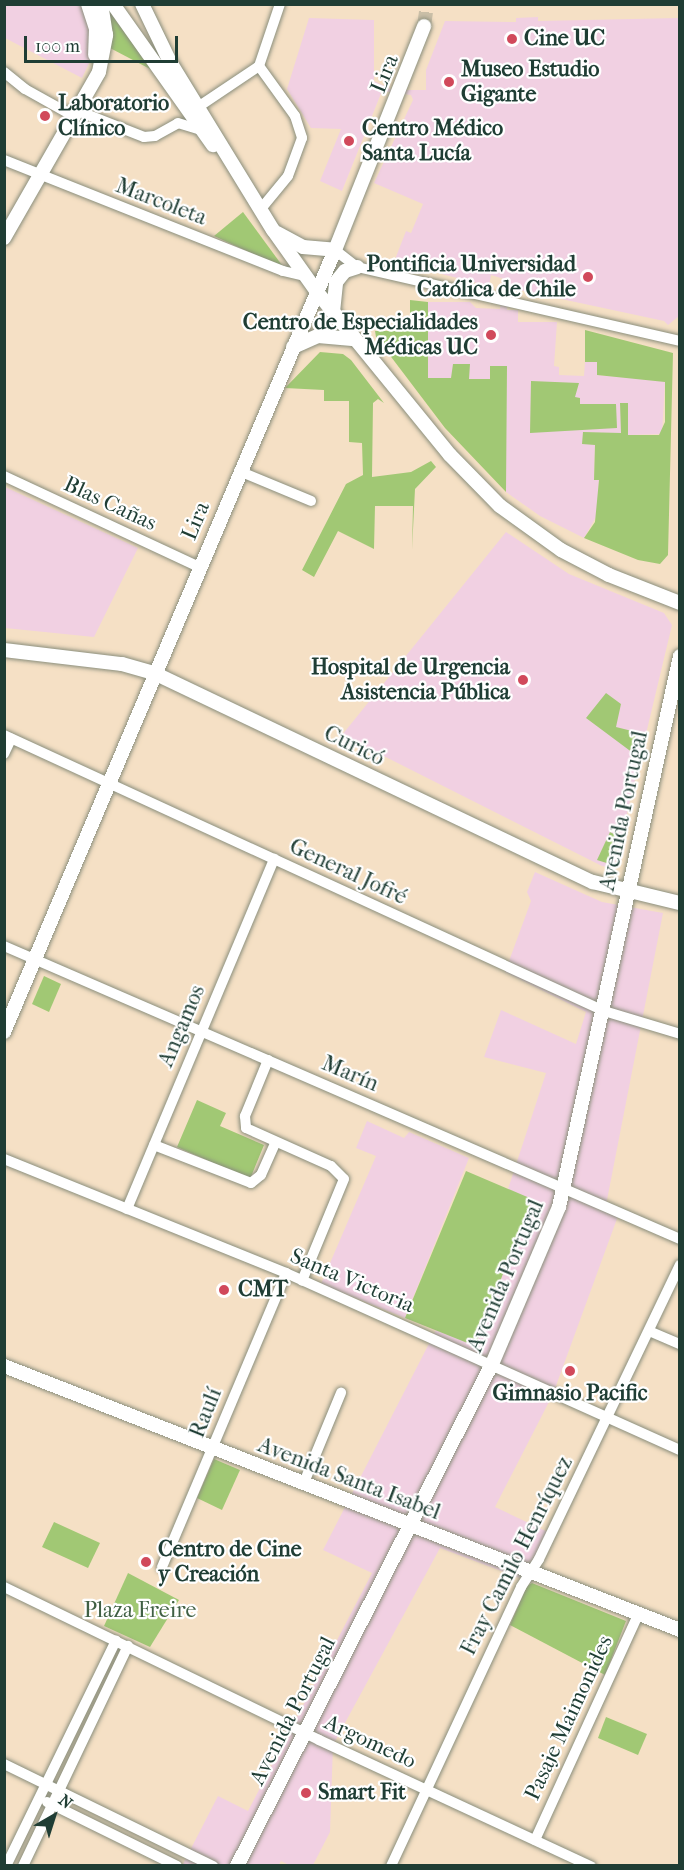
<!DOCTYPE html>
<meta charset="utf-8">
<style>
body{margin:0}
#map{position:relative;width:684px;height:1870px;overflow:hidden;background:#f5e0c5;font-family:"IM FELL French Canon",serif}
div>[style]{position:absolute}
.built>*{inset:0;background:#f1d0e2}
.green>*{inset:0;background:#a1c874}
.major-tunnel>*{height:14px;margin-top:-7px;transform-origin:0;background:repeating-linear-gradient(90deg,#cabfa8 0 14px,transparent 0 21px)}
.roads{filter:drop-shadow(0 0 2px #8a8e7c) drop-shadow(0 0 2px #8a8e7c)}
.minor>*{height:10px;margin:-5px;padding:0 5px;transform-origin:5px;border-radius:5px;background:#fff}
.major>*{height:14px;margin:-7px;padding:0 7px;transform-origin:7px;border-radius:7px;background:#fff}
.dots>*{width:16px;height:16px;translate:-50% -50%;box-sizing:border-box;border:3px solid #fff;border-radius:50%}
span{translate:-50% -50%;white-space:nowrap;text-align:center;line-height:1.15;-webkit-text-stroke:4.5px #fff;paint-order:stroke}
.poi-label{font-size:22px;color:#1f3d34;font-weight:700}
.left{translate:0 -50%;text-align:left}
.right{translate:-100% -50%;text-align:right}
.street-label{font-size:22px;color:#1f3d34}
.park-label{font-size:22px;color:#406044}
.frame{position:absolute;inset:0;border:6px solid #1f3d34;pointer-events:none}
.north{position:absolute;left:24px;top:1786px;width:60px;height:60px;-webkit-text-stroke:4px #fff;paint-order:stroke;rotate:39deg;font-size:16px;font-weight:700;line-height:24px;text-align:center;color:#1f3d34}
.north::after{content:'';display:block;margin:auto;width:21px;height:27px;background:#1f3d34;clip-path:polygon(50% 0,100% 100%,50% 72%,0 100%)}
.scale{position:absolute;left:24px;top:36px;width:154px;height:27px;box-sizing:border-box;border:3px solid #1f3d34;border-top:0;padding-left:8px;font-size:18px;line-height:21px;white-space:nowrap;color:#1f3d34;-webkit-text-stroke:4px #fff;paint-order:stroke}
</style>
<div id="map">
<div class="built">
<div style="clip-path:polygon(4px 5px,85px 5px,93px 29px,91px 59px,82px 78px,5px 38px)"></div>
<div style="clip-path:polygon(538px 17px,538px 21px,679px 18px,679px 316px,668px 325px,664px 321px,510px 288px,507px 310px,518px 310px,518px 322px,557px 322px,554px 366px,559px 367px,559px 375px,584px 376px,585px 362px,597px 362px,597px 375px,665px 381px,662px 434px,628px 435px,628px 404px,621px 403px,621px 433px,595px 444px,594px 479px,599px 480px,597px 515px,584px 538px,540px 516px,506px 492px,506px 456px,469px 379px,427px 378px,428px 302px,470px 302px,476px 308px,500px 309px,504px 279px,491px 275px,489px 286px,394px 262px,406px 231px,411px 233px,423px 204px,374px 183px,413px 100px,411px 95px,382px 91px,342px 191px,320px 181px,341px 129px,311px 128px,287px 89px,309px 18px,374px 20px,374px 81px,393px 90px,426px 90px,426px 70px,445px 21px,516px 22px,516px 18px)"></div>
<div style="clip-path:polygon(5px 487px,138px 548px,94px 637px,5px 628px)"></div>
<div style="clip-path:polygon(506px 532px,569px 574px,664px 613px,672px 625px,614px 868px,602px 866px,342px 735px)"></div>
<div style="clip-path:polygon(535px 872px,602px 902px,663px 913px,606px 1205px,618px 1216px,553px 1394px,495px 1507px,552px 1534px,531px 1582px,440px 1548px,333px 1745px,330px 1832px,313px 1865px,289px 1865px,281px 1861px,278px 1866px,182px 1866px,218px 1796px,248px 1811px,372px 1573px,323px 1550px,436px 1330px,475px 1345px,532px 1200px,508px 1189px,546px 1073px,484px 1057px,501px 1010px,576px 1044px,586px 1012px,505px 972px,531px 901px,527px 892px)"></div>
<div style="clip-path:polygon(367px 1121px,404px 1138px,409px 1132px,469px 1158px,405px 1318px,321px 1284px,376px 1156px,356px 1148px)"></div>
</div>
<div class="green">
<div style="clip-path:polygon(106px 7px,152px 70px,110px 48px)"></div>
<div style="clip-path:polygon(243px 212px,284px 268px,214px 236px)"></div>
<div style="clip-path:polygon(410px 300px,428px 302px,428px 378px,451px 378px,453px 364px,470px 364px,469px 379px,490px 379px,490px 366px,507px 366px,506px 492px,445px 428px,376px 337px,375px 331px,410px 331px)"></div>
<div style="clip-path:polygon(585px 330px,673px 353px,668px 555px,660px 564px,638px 560px,584px 538px,595px 522px,599px 480px,594px 480px,595px 445px,582px 444px,583px 432px,621px 433px,620px 403px,628px 403px,628px 435px,659px 435px,665px 422px,665px 382px,597px 375px,597px 362px,585px 362px)"></div>
<div style="clip-path:polygon(320px 352px,343px 354px,351px 360px,384px 403px,378px 399px,373px 403px,372px 477px,411px 472px,431px 461px,436px 467px,415px 489px,412px 550px,413px 506px,375px 506px,374px 549px,338px 531px,314px 577px,302px 570px,346px 484px,363px 475px,362px 443px,349px 442px,349px 401px,324px 401px,324px 390px,285px 388px)"></div>
<div style="clip-path:polygon(531px 381px,579px 383px,575px 397px,580px 398px,580px 404px,616px 404px,617px 428px,530px 433px)"></div>
<div style="clip-path:polygon(606px 693px,621px 704px,616px 727px,636px 732px,633px 753px,586px 718px)"></div>
<div style="clip-path:polygon(610px 832px,620px 837px,613px 865px,597px 860px)"></div>
<div style="clip-path:polygon(44px 976px,61px 984px,49px 1012px,32px 1004px)"></div>
<div style="clip-path:polygon(197px 1100px,226px 1113px,220px 1126px,264px 1145px,250px 1179px,177px 1147px)"></div>
<div style="clip-path:polygon(466px 1171px,532px 1199px,475px 1346px,405px 1318px)"></div>
<div style="clip-path:polygon(214px 1459px,240px 1470px,222px 1510px,197px 1498px)"></div>
<div style="clip-path:polygon(54px 1522px,100px 1543px,88px 1568px,42px 1547px)"></div>
<div style="clip-path:polygon(128px 1573px,179px 1600px,150px 1647px,104px 1626px)"></div>
<div style="clip-path:polygon(532px 1583px,626px 1621px,605px 1675px,510px 1625px,527px 1586px)"></div>
<div style="clip-path:polygon(606px 1717px,647px 1734px,638px 1755px,598px 1738px)"></div>
</div>
<div class="major-tunnel">
<div style="left:424px;top:26px;width:22px;rotate:-82deg"></div>
</div>
<div class="roads">
<div class="minor">
<div style="left:259px;top:66px;width:62px;rotate:54.2deg"></div>
<div style="left:295px;top:116px;width:23px;rotate:72deg"></div>
<div style="left:302px;top:138px;width:40px;rotate:110.2deg"></div>
<div style="left:288px;top:176px;width:44px;rotate:129.5deg"></div>
<div style="left:4px;top:72px;width:27px;rotate:39deg"></div>
<div style="left:25px;top:89px;width:49px;rotate:29.2deg"></div>
<div style="left:198px;top:107px;width:73px;rotate:-33.9deg"></div>
<div style="left:259px;top:66px;width:65px;rotate:-71.3deg"></div>
<div style="left:78px;top:111px;width:71px;rotate:21.5deg"></div>
<div style="left:144px;top:137px;width:11px;rotate:-5deg"></div>
<div style="left:155px;top:136px;width:26px;rotate:-29deg"></div>
<div style="left:178px;top:123px;width:24px;rotate:17deg"></div>
<div style="left:4px;top:160px;width:300px;rotate:21.7deg"></div>
<div style="left:283px;top:271px;width:23px;rotate:13deg"></div>
<div style="left:335px;top:250px;width:28px;rotate:38deg"></div>
<div style="left:357px;top:267px;width:331px;rotate:12.9deg"></div>
<div style="left:239px;top:471px;width:78px;rotate:22.6deg"></div>
<div style="left:4px;top:476px;width:215px;rotate:25deg"></div>
<div style="left:4px;top:735px;width:660px;rotate:24.7deg"></div>
<div style="left:604px;top:1011px;width:79px;rotate:16.8deg"></div>
<div style="left:4px;top:754px;width:17px;rotate:-65deg"></div>
<div style="left:4px;top:946px;width:737px;rotate:23.43deg"></div>
<div style="left:268px;top:1060px;width:61px;rotate:112.3deg"></div>
<div style="left:245px;top:1116px;width:12px;rotate:85deg"></div>
<div style="left:246px;top:1128px;width:93px;rotate:24.1deg"></div>
<div style="left:331px;top:1166px;width:18px;rotate:45deg"></div>
<div style="left:344px;top:1179px;width:110px;rotate:112.4deg"></div>
<div style="left:154px;top:1145px;width:104px;rotate:21.4deg"></div>
<div style="left:251px;top:1183px;width:13px;rotate:-39deg"></div>
<div style="left:261px;top:1175px;width:35px;rotate:-66deg"></div>
<div style="left:4px;top:1159px;width:304px;rotate:22deg"></div>
<div style="left:286px;top:1273px;width:432px;rotate:24.2deg"></div>
<div style="left:127px;top:1209px;width:380px;rotate:-67.2deg"></div>
<div style="left:649px;top:1331px;width:34px;rotate:23deg"></div>
<div style="left:303px;top:1485px;width:100px;rotate:-67.6deg"></div>
<div style="left:162px;top:1567px;width:319px;rotate:-67.1deg"></div>
<div style="left:4px;top:1587px;width:350px;rotate:25.9deg"></div>
<div style="left:319px;top:1740px;width:300px;rotate:24.9deg"></div>
<div style="left:4px;top:1764px;width:233px;rotate:26deg"></div>
<div style="left:47px;top:1802px;width:145px;rotate:26.2deg"></div>
<div style="left:535px;top:1840px;width:250px;rotate:-65.4deg"></div>
<div style="left:6px;top:1866px;width:251px;rotate:-64deg"></div>
<div style="left:23px;top:1866px;width:244px;rotate:-64.5deg"></div>
<div style="left:391px;top:1866px;width:308px;rotate:-65deg"></div>
<div style="left:521px;top:1587px;width:33px;rotate:-57deg"></div>
<div style="left:539px;top:1559px;width:326px;rotate:-64.4deg"></div>
</div>
<div class="major">
<div style="left:88px;top:4px;width:26px;rotate:72deg"></div>
<div style="left:96px;top:29px;width:26px;rotate:92deg"></div>
<div style="left:113px;top:4px;width:173px;rotate:54.7deg"></div>
<div style="left:142px;top:4px;width:64px;rotate:64.2deg"></div>
<div style="left:170px;top:62px;width:197px;rotate:58.5deg"></div>
<div style="left:273px;top:230px;width:76px;rotate:54.6deg"></div>
<div style="left:317px;top:292px;width:210px;rotate:50.8deg"></div>
<div style="left:450px;top:455px;width:71px;rotate:45.6deg"></div>
<div style="left:500px;top:506px;width:75px;rotate:35.8deg"></div>
<div style="left:561px;top:550px;width:54px;rotate:27.5deg"></div>
<div style="left:609px;top:575px;width:76px;rotate:21.5deg"></div>
<div style="left:277px;top:233px;width:30px;rotate:28deg"></div>
<div style="left:303px;top:247px;width:32px;rotate:5deg"></div>
<div style="left:4px;top:238px;width:191px;rotate:-60.2deg"></div>
<div style="left:99px;top:72px;width:38px;rotate:-79deg"></div>
<div style="left:106px;top:35px;width:31px;rotate:-99deg"></div>
<div style="left:333px;top:312px;width:30px;rotate:-84deg"></div>
<div style="left:336px;top:282px;width:14px;rotate:-51deg"></div>
<div style="left:345px;top:271px;width:13px;rotate:-18deg"></div>
<div style="left:293px;top:347px;width:27px;rotate:-24deg"></div>
<div style="left:318px;top:336px;width:37px;rotate:5deg"></div>
<div style="left:4px;top:650px;width:119px;rotate:6.8deg"></div>
<div style="left:122px;top:664px;width:33px;rotate:16deg"></div>
<div style="left:154px;top:673px;width:486px;rotate:25.5deg"></div>
<div style="left:593px;top:882px;width:89px;rotate:13.6deg"></div>
<div style="left:4px;top:1032px;width:849px;rotate:-67.06deg"></div>
<div style="left:335px;top:250px;width:241px;rotate:-68.3deg"></div>
<div style="left:4px;top:1366px;width:726px;rotate:21.33deg"></div>
<div style="left:237px;top:1866px;width:563px;rotate:-63.07deg"></div>
<div style="left:492px;top:1364px;width:171px;rotate:-66.9deg"></div>
<div style="left:559px;top:1207px;width:564px;rotate:-77.61deg"></div>
</div>
</div>
<div class="dots">
<div style="left:512px;top:39px;background:#d1495b"></div>
<div style="left:449px;top:82px;background:#d1495b"></div>
<div style="left:45px;top:116px;background:#d1495b"></div>
<div style="left:349px;top:141px;background:#d1495b"></div>
<div style="left:588px;top:277px;background:#d1495b"></div>
<div style="left:491px;top:335px;background:#d1495b"></div>
<div style="left:523px;top:680px;background:#d1495b"></div>
<div style="left:224px;top:1290px;background:#d1495b"></div>
<div style="left:570px;top:1371px;background:#d1495b"></div>
<div style="left:146px;top:1562px;background:#d1495b"></div>
<div style="left:306px;top:1793px;background:#d1495b"></div>
</div>
<div class="poi-label">
<span class="left" style="left:524px;top:39px">Cine UC</span>
<span class="left" style="left:461px;top:82px">Museo Estudio<br>Gigante</span>
<span class="left" style="left:58px;top:116px">Laboratorio<br>Clínico</span>
<span class="left" style="left:362px;top:141px">Centro Médico<br>Santa Lucía</span>
<span class="right" style="left:576px;top:277px">Pontificia Universidad<br>Católica de Chile</span>
<span class="right" style="left:478px;top:335px">Centro de Especialidades<br>Médicas UC</span>
<span class="right" style="left:510px;top:680px">Hospital de Urgencia<br>Asistencia Pública</span>
<span class="left" style="left:238px;top:1290px">CMT</span>
<span style="left:570px;top:1394px">Gimnasio Pacific</span>
<span class="left" style="left:158px;top:1562px">Centro de Cine<br>y Creación</span>
<span class="left" style="left:318px;top:1793px">Smart Fit</span>
</div>
<div class="street-label">
<span style="left:385px;top:74px;rotate:-68deg">Lira</span>
<span style="left:161px;top:202px;rotate:21deg">Marcoleta</span>
<span style="left:110px;top:504px;rotate:25deg">Blas Cañas</span>
<span style="left:196px;top:521px;rotate:-67deg">Lira</span>
<span style="left:354px;top:746px;rotate:26deg">Curicó</span>
<span style="left:624px;top:811px;rotate:-78deg">Avenida Portugal</span>
<span style="left:348px;top:872px;rotate:25deg">General Jofré</span>
<span style="left:182px;top:1026px;rotate:-67deg">Angamos</span>
<span style="left:350px;top:1074px;rotate:23deg">Marín</span>
<span style="left:506px;top:1276px;rotate:-67deg">Avenida Portugal</span>
<span style="left:352px;top:1281px;rotate:23deg">Santa Victoria</span>
<span style="left:206px;top:1413px;rotate:-68deg">Raulí</span>
<span style="left:349px;top:1479px;rotate:21deg">Avenida Santa Isabel</span>
<span style="left:517px;top:1556px;rotate:-63deg">Fray Camilo Henríquez</span>
<span style="left:293px;top:1711px;rotate:-63deg">Avenida Portugal</span>
<span style="left:569px;top:1718px;rotate:-65deg">Pasaje Maimonides</span>
<span style="left:370px;top:1742px;rotate:25deg">Argomedo</span>
</div>
<div class="park-label">
<span style="left:140px;top:1611px">Plaza Freire</span>
</div>
<div class="frame"></div>
<div class="north">N</div>
<div class="scale">100 m</div>
</div>
